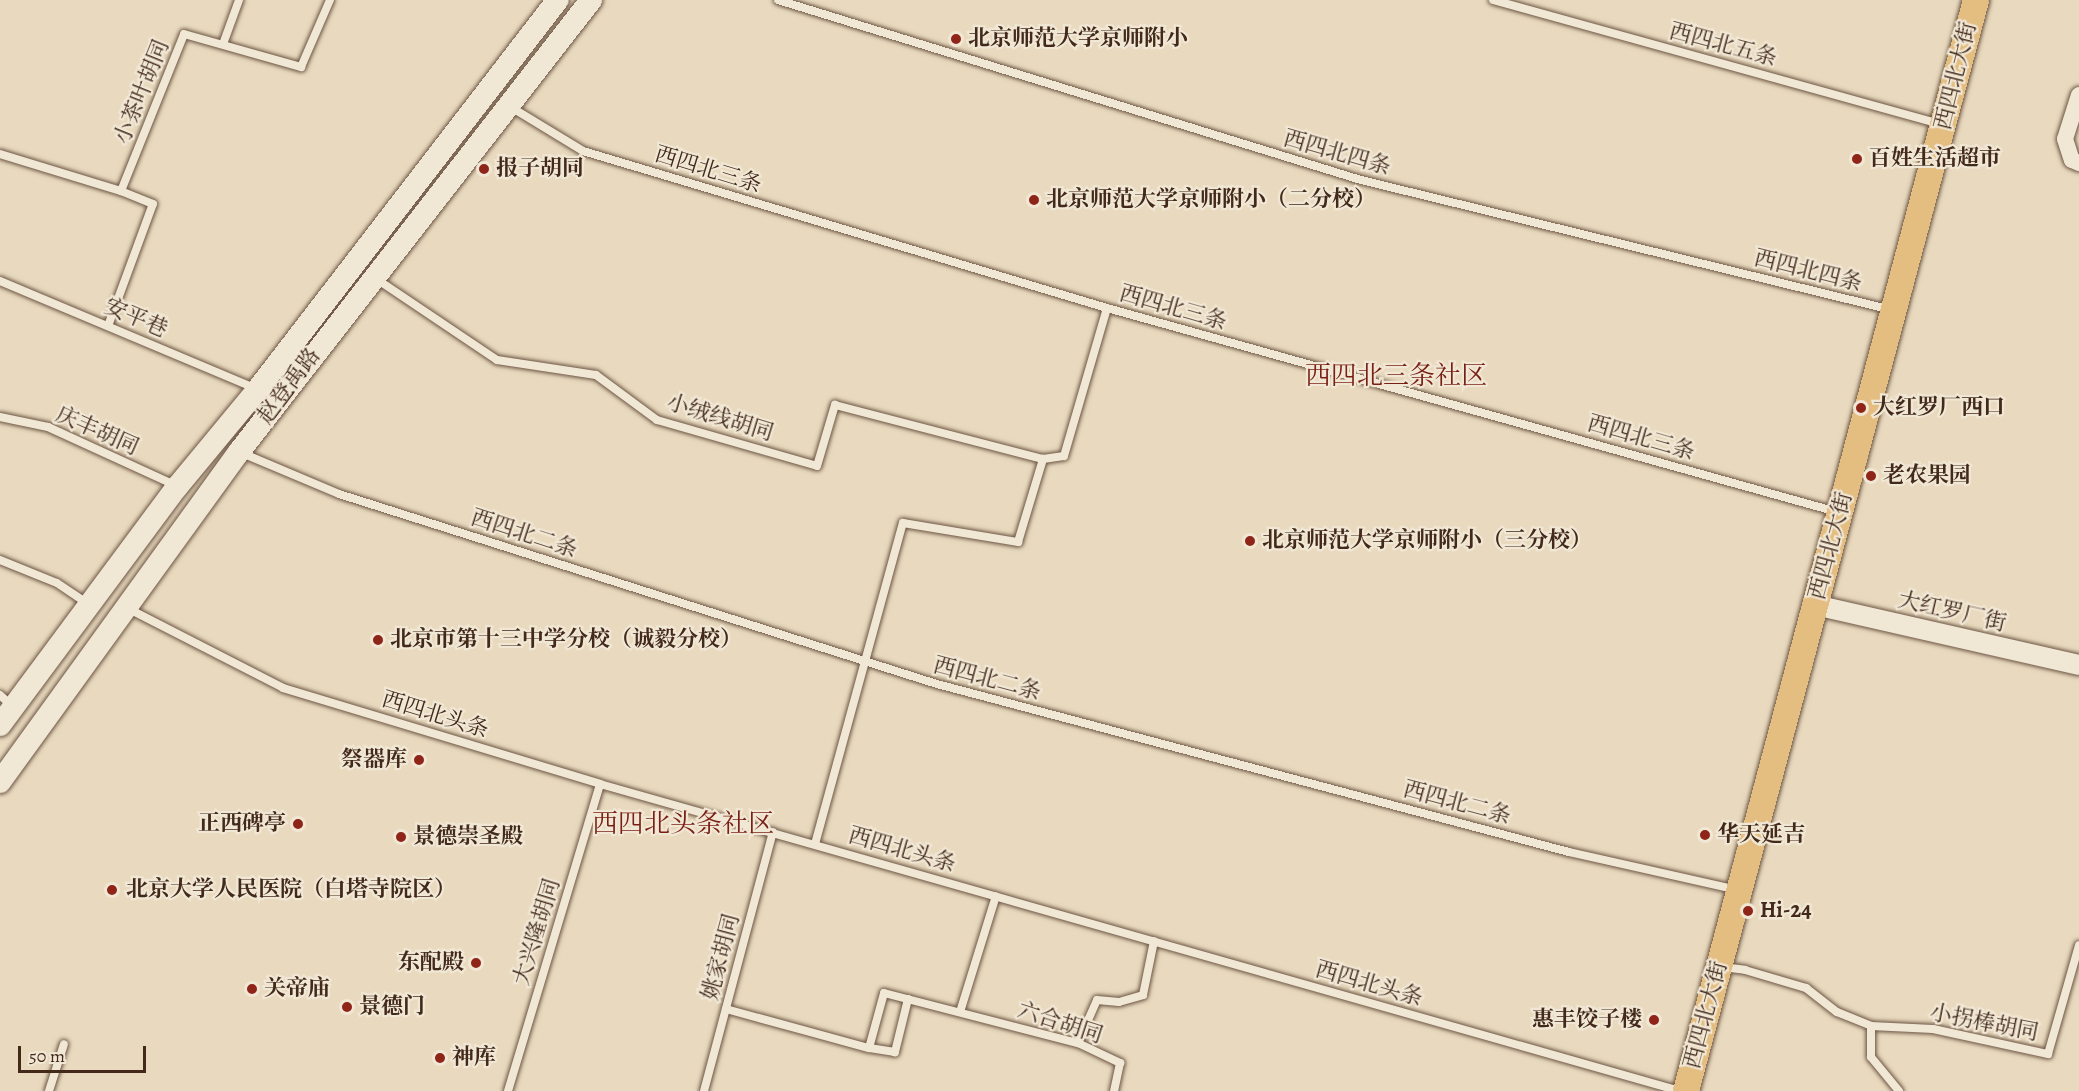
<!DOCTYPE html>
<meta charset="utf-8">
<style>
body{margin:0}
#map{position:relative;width:2079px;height:1091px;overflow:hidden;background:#e9dabf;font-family:Alegreya,"Noto Serif SC",serif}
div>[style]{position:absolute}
.roads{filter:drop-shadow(0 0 2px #6c5543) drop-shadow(0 0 2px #6c5543)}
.service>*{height:8px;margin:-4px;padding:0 4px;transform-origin:4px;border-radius:4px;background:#f1e7d5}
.minor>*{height:16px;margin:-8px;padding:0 8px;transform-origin:8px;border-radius:8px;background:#f1e7d5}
.tertiary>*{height:20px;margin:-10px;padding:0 10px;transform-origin:10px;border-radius:10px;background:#f1e7d5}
.secondary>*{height:22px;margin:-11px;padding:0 11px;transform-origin:11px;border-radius:11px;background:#f1e7d5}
.primary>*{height:26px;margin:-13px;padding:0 13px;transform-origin:13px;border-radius:13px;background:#e4bd80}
.dots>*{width:16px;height:16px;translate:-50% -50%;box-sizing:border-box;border:3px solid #f1e7d5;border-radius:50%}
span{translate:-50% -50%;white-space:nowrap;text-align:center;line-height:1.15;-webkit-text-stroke:4.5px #f1e7d5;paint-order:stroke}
.poi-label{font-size:22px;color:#42291a;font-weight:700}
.left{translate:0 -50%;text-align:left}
.right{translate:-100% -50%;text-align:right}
.street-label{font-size:22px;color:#42291a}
.quarter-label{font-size:26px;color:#7a1f14}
.scale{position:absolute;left:18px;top:1046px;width:128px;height:27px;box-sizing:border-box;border:3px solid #42291a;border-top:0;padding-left:8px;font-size:18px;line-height:21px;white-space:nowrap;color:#42291a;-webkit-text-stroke:4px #f1e7d5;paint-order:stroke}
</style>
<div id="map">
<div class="roads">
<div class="service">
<div style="left:778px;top:0;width:610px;rotate:17.16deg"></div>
<div style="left:1361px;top:180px;width:547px;rotate:13.76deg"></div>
<div style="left:1493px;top:0;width:465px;rotate:15.5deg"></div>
<div style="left:223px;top:44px;width:47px;rotate:-70deg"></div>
<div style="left:509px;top:106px;width:87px;rotate:31.3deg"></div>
<div style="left:583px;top:151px;width:547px;rotate:16.68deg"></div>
<div style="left:1107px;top:308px;width:758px;rotate:15.61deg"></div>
<div style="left:0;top:154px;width:127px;rotate:17deg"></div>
<div style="left:375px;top:278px;width:147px;rotate:33.9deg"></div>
<div style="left:497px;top:360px;width:100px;rotate:8.6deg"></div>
<div style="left:596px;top:375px;width:76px;rotate:36.4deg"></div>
<div style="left:657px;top:420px;width:166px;rotate:16deg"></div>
<div style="left:817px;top:466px;width:64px;rotate:-73.6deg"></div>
<div style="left:835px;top:405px;width:215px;rotate:14.6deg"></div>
<div style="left:0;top:281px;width:279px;rotate:22.8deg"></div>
<div style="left:108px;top:326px;width:130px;rotate:-69.8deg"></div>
<div style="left:153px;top:204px;width:35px;rotate:-158deg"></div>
<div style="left:121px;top:191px;width:169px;rotate:-68.1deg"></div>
<div style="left:184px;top:34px;width:122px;rotate:15.8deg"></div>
<div style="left:301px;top:67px;width:73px;rotate:-66.6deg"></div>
<div style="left:0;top:417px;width:49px;rotate:11.8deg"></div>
<div style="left:48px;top:427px;width:142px;rotate:24.6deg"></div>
<div style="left:242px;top:453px;width:105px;rotate:22.9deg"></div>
<div style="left:339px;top:494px;width:627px;rotate:17.63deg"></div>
<div style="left:937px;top:684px;width:654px;rotate:14.89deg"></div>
<div style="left:1569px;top:852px;width:172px;rotate:12.7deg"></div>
<div style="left:0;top:560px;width:61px;rotate:22deg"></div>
<div style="left:57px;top:583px;width:37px;rotate:34deg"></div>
<div style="left:127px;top:608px;width:175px;rotate:27.1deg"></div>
<div style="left:283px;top:688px;width:331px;rotate:16.8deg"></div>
<div style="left:600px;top:784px;width:1123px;rotate:15.87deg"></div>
<div style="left:0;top:695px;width:18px;rotate:43deg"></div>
<div style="left:815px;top:844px;width:333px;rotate:-74.7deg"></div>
<div style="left:903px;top:523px;width:117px;rotate:9.4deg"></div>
<div style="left:1018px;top:542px;width:87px;rotate:-73.2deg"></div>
<div style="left:1043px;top:459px;width:21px;rotate:-8deg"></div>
<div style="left:1064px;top:456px;width:154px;rotate:-73.8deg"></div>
<div style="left:1722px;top:967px;width:23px;rotate:7deg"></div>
<div style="left:1745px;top:970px;width:64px;rotate:16.4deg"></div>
<div style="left:1806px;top:988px;width:39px;rotate:38deg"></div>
<div style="left:1837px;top:1012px;width:37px;rotate:22deg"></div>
<div style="left:1871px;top:1026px;width:31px;rotate:90deg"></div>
<div style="left:1871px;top:1057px;width:44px;rotate:50.5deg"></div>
<div style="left:908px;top:999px;width:55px;rotate:103.8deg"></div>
<div style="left:895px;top:1052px;width:26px;rotate:-171deg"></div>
<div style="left:869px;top:1048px;width:57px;rotate:-74.7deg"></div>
<div style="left:884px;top:993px;width:200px;rotate:14.5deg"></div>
<div style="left:1078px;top:1043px;width:47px;rotate:25.5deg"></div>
<div style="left:1120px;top:1063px;width:29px;rotate:102deg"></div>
<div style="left:726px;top:1009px;width:148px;rotate:15.3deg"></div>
<div style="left:960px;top:1012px;width:121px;rotate:-72.8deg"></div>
<div style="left:1871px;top:1026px;width:62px;rotate:2.8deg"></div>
<div style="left:1933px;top:1029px;width:118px;rotate:12.3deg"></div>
<div style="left:2048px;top:1054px;width:113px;rotate:-74.1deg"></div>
<div style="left:1078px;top:1043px;width:47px;rotate:-66.2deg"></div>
<div style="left:1097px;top:1000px;width:22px;rotate:5deg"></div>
<div style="left:1119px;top:1002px;width:25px;rotate:-16deg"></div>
<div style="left:1143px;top:995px;width:55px;rotate:-78.5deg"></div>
<div style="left:49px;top:1091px;width:49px;rotate:-72.3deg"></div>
<div style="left:508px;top:1091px;width:320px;rotate:-73.3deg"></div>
<div style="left:704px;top:1091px;width:268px;rotate:-75.1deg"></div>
</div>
<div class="minor">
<div style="left:2079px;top:95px;width:46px;rotate:107.7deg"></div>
<div style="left:2065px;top:139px;width:22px;rotate:72deg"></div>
<div style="left:2072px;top:160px;width:8px;rotate:23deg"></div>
</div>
<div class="tertiary">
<div style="left:1815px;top:605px;width:271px;rotate:12.8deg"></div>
</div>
<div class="secondary">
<div style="left:0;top:725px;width:297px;rotate:-53.4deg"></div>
<div style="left:177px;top:487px;width:127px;rotate:-50.4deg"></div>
<div style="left:258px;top:389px;width:491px;rotate:-52.4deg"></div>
<div style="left:0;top:782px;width:407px;rotate:-54.1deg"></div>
<div style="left:239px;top:452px;width:573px;rotate:-52.09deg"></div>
</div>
<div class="primary">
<div style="left:1686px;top:1091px;width:1129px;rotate:-75.11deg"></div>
</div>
</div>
<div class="dots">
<div style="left:956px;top:39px;background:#8f2418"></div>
<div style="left:1857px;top:159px;background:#8f2418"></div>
<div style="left:484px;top:169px;background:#8f2418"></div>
<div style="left:1034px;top:200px;background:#8f2418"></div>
<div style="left:1861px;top:408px;background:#8f2418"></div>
<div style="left:1871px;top:476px;background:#8f2418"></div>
<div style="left:1250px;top:541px;background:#8f2418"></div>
<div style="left:378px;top:640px;background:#8f2418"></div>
<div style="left:419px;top:760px;background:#8f2418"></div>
<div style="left:298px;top:824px;background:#8f2418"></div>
<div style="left:1705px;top:835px;background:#8f2418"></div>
<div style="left:401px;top:837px;background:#8f2418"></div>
<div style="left:112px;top:890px;background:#8f2418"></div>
<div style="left:1748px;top:911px;background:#8f2418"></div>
<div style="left:476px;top:963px;background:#8f2418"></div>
<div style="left:252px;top:989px;background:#8f2418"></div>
<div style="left:347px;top:1007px;background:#8f2418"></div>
<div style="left:1654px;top:1020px;background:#8f2418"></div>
<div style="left:440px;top:1058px;background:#8f2418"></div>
</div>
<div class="poi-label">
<span class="left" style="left:968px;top:39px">北京师范大学京师附小</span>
<span class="left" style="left:1869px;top:159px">百姓生活超市</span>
<span class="left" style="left:496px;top:169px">报子胡同</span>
<span class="left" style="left:1046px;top:200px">北京师范大学京师附小（二分校）</span>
<span class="left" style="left:1873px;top:408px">大红罗厂西口</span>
<span class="left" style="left:1883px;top:476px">老农果园</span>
<span class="left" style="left:1262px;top:541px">北京师范大学京师附小（三分校）</span>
<span class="left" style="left:390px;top:640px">北京市第十三中学分校（诚毅分校）</span>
<span class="right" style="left:407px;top:760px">祭器库</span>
<span class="right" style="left:286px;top:824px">正西碑亭</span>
<span class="left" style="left:1717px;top:835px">华天延吉</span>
<span class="left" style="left:413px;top:837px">景德崇圣殿</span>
<span class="left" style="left:126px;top:890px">北京大学人民医院（白塔寺院区）</span>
<span class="left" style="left:1760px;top:911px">Hi-24</span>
<span class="right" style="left:464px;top:963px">东配殿</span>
<span class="left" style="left:264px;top:989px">关帝庙</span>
<span class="left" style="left:359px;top:1007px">景德门</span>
<span class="right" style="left:1642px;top:1020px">惠丰饺子楼</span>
<span class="left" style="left:452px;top:1058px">神库</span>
</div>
<div class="street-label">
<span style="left:1723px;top:45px;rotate:15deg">西四北五条</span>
<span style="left:1956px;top:76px;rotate:-76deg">西四北大街</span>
<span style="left:142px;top:92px;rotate:-68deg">小茶叶胡同</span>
<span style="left:1337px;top:153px;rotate:16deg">西四北四条</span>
<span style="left:708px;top:170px;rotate:17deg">西四北三条</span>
<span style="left:1808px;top:271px;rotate:14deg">西四北四条</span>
<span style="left:1173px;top:308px;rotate:16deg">西四北三条</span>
<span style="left:136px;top:318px;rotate:23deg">安平巷</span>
<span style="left:289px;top:386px;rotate:-53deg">赵登禹路</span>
<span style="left:720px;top:418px;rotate:17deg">小绒线胡同</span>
<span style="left:97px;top:431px;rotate:24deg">庆丰胡同</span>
<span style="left:1641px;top:438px;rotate:16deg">西四北三条</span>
<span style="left:524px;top:534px;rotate:18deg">西四北二条</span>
<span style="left:1831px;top:546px;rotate:-75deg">西四北大街</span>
<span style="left:1952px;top:612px;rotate:13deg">大红罗厂街</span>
<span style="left:987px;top:679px;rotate:15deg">西四北二条</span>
<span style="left:435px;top:715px;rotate:17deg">西四北头条</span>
<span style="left:1457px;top:803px;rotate:15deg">西四北二条</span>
<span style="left:902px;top:850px;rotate:16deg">西四北头条</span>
<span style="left:537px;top:932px;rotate:-73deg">大兴隆胡同</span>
<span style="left:721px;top:957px;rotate:-75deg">姚家胡同</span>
<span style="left:1369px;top:984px;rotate:16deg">西四北头条</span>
<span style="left:1706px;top:1015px;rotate:-75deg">西四北大街</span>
<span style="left:1060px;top:1023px;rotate:18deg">六合胡同</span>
<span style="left:1984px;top:1023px;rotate:11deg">小拐棒胡同</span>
</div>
<div class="quarter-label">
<span style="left:1396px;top:376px">西四北三条社区</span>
<span style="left:683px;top:824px">西四北头条社区</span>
</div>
<div class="scale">50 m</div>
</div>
